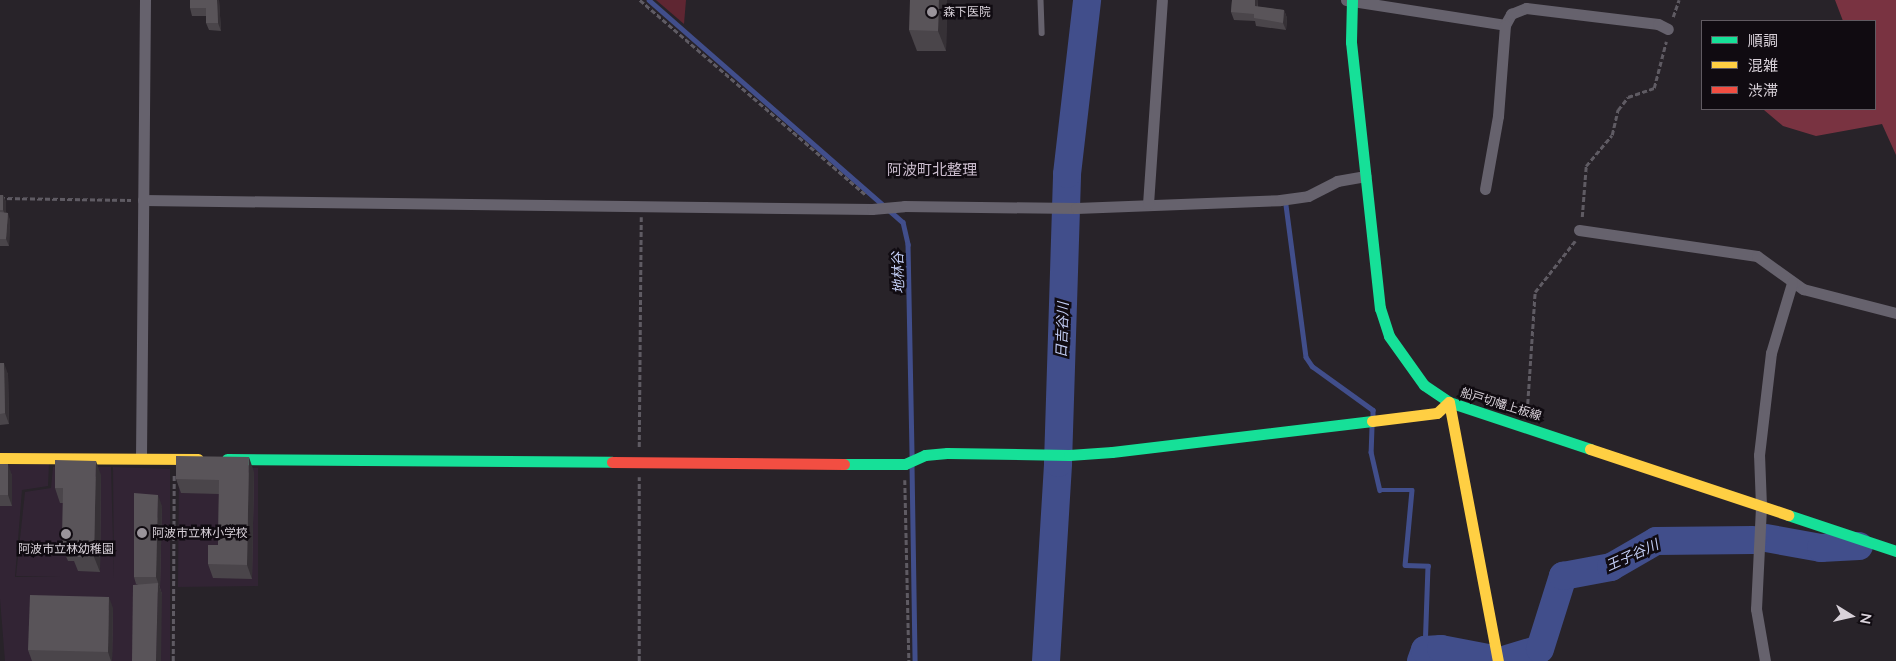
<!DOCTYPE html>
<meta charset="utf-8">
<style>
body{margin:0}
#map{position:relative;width:1896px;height:661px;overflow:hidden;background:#282329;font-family:Lato,"Noto Sans JP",sans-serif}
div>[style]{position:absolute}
.built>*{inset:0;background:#322434}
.green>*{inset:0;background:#5f2632}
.forest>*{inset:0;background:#793341}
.stream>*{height:4.5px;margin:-2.25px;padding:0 2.25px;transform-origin:2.25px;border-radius:2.25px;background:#414e8b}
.river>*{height:28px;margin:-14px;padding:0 14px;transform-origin:14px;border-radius:14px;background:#414e8b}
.path>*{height:2.5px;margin-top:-1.25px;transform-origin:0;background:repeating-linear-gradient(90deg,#5f5b63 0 5px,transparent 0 7.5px)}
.lane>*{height:5.5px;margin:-2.75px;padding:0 2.75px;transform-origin:2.75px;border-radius:2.75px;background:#66626d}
.street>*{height:11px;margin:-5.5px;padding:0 5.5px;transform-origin:5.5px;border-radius:5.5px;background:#66626d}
.fast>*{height:11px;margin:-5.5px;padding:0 5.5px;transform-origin:5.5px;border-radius:5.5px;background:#16e098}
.slow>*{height:11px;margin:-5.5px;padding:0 5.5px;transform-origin:5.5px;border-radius:5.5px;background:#ffcf43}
.jam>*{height:11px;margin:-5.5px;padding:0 5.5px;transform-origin:5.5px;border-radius:5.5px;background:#f24e42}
.wall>*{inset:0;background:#4a454a}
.shaded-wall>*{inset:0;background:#363136}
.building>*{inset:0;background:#595459}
.dots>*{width:14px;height:14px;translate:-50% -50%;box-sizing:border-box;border:2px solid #100b11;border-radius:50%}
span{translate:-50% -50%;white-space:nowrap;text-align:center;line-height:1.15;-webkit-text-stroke:5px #100b11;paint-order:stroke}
.poi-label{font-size:12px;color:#d8d1d9}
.left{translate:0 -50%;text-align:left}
.street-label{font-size:12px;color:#d8d1d9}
.water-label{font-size:14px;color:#c3cef6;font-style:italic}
.quarter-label{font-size:15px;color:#c9bbcc}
.legend{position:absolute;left:1701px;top:20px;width:175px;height:90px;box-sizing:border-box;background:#100b11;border:1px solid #605a61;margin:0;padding:6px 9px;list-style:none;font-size:15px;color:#d8d1d9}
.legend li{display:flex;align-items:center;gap:10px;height:25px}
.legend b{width:25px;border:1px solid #605a61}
.north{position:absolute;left:1826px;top:591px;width:50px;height:50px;-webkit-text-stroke:4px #100b11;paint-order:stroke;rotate:100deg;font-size:14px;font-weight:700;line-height:20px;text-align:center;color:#d8d1d9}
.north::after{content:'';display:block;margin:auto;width:18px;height:22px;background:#d8d1d9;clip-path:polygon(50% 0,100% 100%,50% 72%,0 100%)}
</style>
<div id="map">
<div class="built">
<div style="clip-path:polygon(49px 464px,48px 486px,22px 490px,15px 577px,61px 577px,16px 576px,25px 492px,51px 488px,53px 467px,111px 467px,114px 579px,113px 467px,170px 469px,170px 661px,5px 661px,0 599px,0 465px)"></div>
<div style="clip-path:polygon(179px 467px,258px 468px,258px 586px,178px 587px)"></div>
</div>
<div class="green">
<div style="clip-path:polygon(656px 0,686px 0,684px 24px)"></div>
</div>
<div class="forest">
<div style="clip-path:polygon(1835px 0,1896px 0,1896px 155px,1882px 124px,1816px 136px,1783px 126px,1764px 110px,1875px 109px,1875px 21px,1843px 21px)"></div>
</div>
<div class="stream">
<div style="left:649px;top:0;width:337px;rotate:41.2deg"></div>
<div style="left:903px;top:222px;width:23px;rotate:77deg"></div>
<div style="left:908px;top:244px;width:214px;rotate:88.9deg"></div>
<div style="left:1286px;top:205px;width:153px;rotate:82.5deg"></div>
<div style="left:1306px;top:357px;width:11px;rotate:56deg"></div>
<div style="left:1312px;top:366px;width:75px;rotate:35.8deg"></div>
<div style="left:1373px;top:410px;width:5px;rotate:90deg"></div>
<div style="left:1066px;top:214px;width:7px"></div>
<div style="left:1372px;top:427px;width:25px;rotate:92deg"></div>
<div style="left:1371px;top:452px;width:39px;rotate:77deg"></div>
<div style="left:1380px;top:490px;width:32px"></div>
<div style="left:1412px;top:490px;width:75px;rotate:95.3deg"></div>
<div style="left:1405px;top:565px;width:23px;rotate:2deg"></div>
<div style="left:1428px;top:566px;width:84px;rotate:92deg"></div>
<div style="left:912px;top:465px;width:196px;rotate:89.1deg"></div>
</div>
<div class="river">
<div style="left:1766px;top:538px;width:56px;rotate:10.3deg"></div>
<div style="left:1821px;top:548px;width:38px;rotate:-3deg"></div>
<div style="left:1507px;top:659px;width:34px;rotate:-17deg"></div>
<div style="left:1540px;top:649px;width:77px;rotate:-72.5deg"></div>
<div style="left:1563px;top:576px;width:49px;rotate:-10.6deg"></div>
<div style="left:1611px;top:567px;width:52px;rotate:-30deg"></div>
<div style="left:1656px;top:541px;width:97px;rotate:-0.6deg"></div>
<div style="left:1046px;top:661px;width:198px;rotate:-86.5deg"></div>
<div style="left:1058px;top:463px;width:289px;rotate:-88.2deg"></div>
<div style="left:1067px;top:174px;width:175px;rotate:-83.4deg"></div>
<div style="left:1421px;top:661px;width:12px;rotate:-70deg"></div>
<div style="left:1425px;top:650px;width:16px;rotate:-4deg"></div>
<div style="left:1441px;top:649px;width:48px;rotate:10.8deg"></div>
</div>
<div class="path">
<div style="left:640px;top:0;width:300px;rotate:40.8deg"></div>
<div style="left:1673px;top:17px;width:18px;rotate:-71deg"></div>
<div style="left:0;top:198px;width:131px;rotate:0.9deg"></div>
<div style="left:1582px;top:217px;width:51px;rotate:-85.5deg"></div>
<div style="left:1586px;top:166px;width:40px;rotate:-50deg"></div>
<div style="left:1612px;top:135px;width:26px;rotate:-77deg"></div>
<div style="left:1618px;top:110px;width:16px;rotate:-52deg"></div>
<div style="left:1628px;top:97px;width:28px;rotate:-19deg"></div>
<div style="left:1654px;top:88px;width:48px;rotate:-75.4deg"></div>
<div style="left:1527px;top:411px;width:119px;rotate:-86.2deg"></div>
<div style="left:1535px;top:292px;width:65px;rotate:-51.9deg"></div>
<div style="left:639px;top:447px;width:230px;rotate:-89.5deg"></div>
<div style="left:905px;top:480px;width:181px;rotate:88.7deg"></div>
<div style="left:173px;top:661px;width:186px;rotate:-89.7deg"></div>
<div style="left:639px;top:661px;width:184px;rotate:-90deg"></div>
</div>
<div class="lane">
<div style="left:1041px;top:0;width:33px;rotate:88deg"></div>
</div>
<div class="street">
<div style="left:1346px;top:0;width:161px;rotate:8.9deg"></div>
<div style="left:1505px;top:25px;width:13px;rotate:-61deg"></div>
<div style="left:1511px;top:14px;width:16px;rotate:-22deg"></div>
<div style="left:1526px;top:8px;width:133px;rotate:6.9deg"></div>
<div style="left:1658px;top:24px;width:11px;rotate:27deg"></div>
<div style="left:1485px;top:189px;width:74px;rotate:-79.9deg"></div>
<div style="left:1498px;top:116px;width:91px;rotate:-85.6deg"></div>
<div style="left:143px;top:200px;width:729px;rotate:0.71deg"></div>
<div style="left:872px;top:209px;width:32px;rotate:-5deg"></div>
<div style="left:904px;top:206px;width:172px;rotate:0.7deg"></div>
<div style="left:1076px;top:208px;width:204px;rotate:-2.2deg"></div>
<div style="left:1280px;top:200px;width:28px;rotate:-8deg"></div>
<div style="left:1308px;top:196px;width:33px;rotate:-27deg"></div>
<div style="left:1337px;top:181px;width:29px;rotate:-10deg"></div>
<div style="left:1148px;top:204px;width:204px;rotate:-86.1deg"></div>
<div style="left:1579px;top:230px;width:180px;rotate:8.3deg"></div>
<div style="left:1757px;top:256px;width:57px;rotate:35.7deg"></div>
<div style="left:1803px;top:289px;width:96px;rotate:14.5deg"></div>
<div style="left:141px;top:458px;width:458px;rotate:-89.5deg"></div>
<div style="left:1765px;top:661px;width:53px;rotate:-99.8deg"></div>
<div style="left:1756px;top:609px;width:103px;rotate:-87.2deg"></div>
<div style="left:1761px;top:506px;width:51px;rotate:-92.2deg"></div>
<div style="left:1759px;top:455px;width:103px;rotate:-83.3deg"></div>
<div style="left:1771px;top:353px;width:73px;rotate:-73.3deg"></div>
</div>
<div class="fast">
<div style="left:1352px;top:0;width:42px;rotate:91.4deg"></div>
<div style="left:1351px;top:42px;width:268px;rotate:83.8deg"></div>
<div style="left:1380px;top:308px;width:29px;rotate:72deg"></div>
<div style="left:1389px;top:336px;width:60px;rotate:54.5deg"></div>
<div style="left:1424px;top:385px;width:30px;rotate:34deg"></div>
<div style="left:1449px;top:402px;width:149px;rotate:18.4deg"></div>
<div style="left:227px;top:459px;width:385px;rotate:0.4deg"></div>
<div style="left:844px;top:464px;width:61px"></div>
<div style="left:905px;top:464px;width:22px;rotate:-24deg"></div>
<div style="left:925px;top:455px;width:22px;rotate:-5deg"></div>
<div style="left:947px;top:453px;width:122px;rotate:0.9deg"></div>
<div style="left:1069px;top:455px;width:43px;rotate:-4deg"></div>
<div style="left:1112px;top:452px;width:262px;rotate:-6.8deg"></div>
<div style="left:1788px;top:515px;width:114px;rotate:18.4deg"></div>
</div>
<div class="slow">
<div style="left:1449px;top:402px;width:264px;rotate:79.3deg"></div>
<div style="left:1372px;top:421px;width:65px;rotate:-7deg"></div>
<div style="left:1437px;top:413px;width:16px;rotate:-43deg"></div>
<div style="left:1590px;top:449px;width:209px;rotate:18.4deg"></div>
<div style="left:0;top:458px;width:198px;rotate:0.3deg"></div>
</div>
<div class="jam">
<div style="left:612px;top:462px;width:232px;rotate:0.5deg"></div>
</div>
<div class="wall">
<div style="clip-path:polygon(219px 0,221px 31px,209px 30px,206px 23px,206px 16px,192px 16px,190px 8px)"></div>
<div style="clip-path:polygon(947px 0,946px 51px,917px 51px,909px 30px)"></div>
<div style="clip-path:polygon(1232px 0,1258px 0,1258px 7px,1284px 10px,1287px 18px,1286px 30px,1256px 26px,1255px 21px,1234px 20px,1231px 12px)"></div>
<div style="clip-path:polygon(0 195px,3px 195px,6px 202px,6px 212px,10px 220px,9px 246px,0 246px)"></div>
<div style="clip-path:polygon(0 363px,8px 374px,9px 424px,0 425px)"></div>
<div style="clip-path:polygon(0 464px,12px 475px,12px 506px,0 506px)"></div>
<div style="clip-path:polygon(254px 472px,252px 579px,213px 578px,208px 564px,218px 545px,219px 494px,181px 493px,176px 479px)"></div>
<div style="clip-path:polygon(101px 475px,100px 572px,78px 571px,74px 561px,68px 561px,62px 547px,63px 503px,60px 503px,55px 488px)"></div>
<div style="clip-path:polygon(162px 506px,160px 588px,162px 594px,136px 584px,134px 577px)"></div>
<div style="clip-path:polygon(113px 608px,112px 661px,32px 661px,28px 650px)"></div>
</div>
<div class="shaded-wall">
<div style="clip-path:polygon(217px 0,219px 0,221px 31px,218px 23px)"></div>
<div style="clip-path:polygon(939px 0,947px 0,946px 51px,938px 31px)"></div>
<div style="clip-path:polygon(1255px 0,1258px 0,1257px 14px,1255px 6px)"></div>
<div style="clip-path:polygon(1284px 10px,1287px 18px,1286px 30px,1283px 23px)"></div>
<div style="clip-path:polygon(3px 195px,6px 202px,6px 217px,3px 210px)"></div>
<div style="clip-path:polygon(8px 213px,10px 220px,9px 246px,6px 239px)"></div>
<div style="clip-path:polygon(4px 363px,8px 374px,9px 424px,5px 413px)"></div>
<div style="clip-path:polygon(249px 457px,254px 472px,252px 579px,247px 565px)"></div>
<div style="clip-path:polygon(96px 461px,101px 475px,100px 572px,94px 557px)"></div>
<div style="clip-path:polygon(8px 464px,12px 475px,12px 506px,8px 495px)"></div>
<div style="clip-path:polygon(158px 495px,162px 506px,160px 588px,156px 577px)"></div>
<div style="clip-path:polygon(158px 583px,162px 594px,161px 661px,156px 661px)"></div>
<div style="clip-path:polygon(109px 597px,113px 608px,112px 661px,111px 661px,108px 652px)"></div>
</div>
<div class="building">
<div style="clip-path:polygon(190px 0,217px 0,218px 23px,206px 23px,206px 8px,190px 8px)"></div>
<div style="clip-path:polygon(910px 0,939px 0,938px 31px,909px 30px)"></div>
<div style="clip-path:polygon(1232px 0,1255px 0,1255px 6px,1284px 10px,1283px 23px,1254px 18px,1254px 14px,1231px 12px)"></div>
<div style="clip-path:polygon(0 195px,3px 195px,3px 210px,0 210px)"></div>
<div style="clip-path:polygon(0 212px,8px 213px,6px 239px,0 239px)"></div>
<div style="clip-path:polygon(0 363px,4px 363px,5px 413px,0 414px)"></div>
<div style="clip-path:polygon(176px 456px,249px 457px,247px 565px,208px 564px,208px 545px,218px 545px,219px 480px,176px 479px)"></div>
<div style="clip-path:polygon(55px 460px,96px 461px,94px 557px,73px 557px,73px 547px,62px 547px,63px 488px,55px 488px)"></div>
<div style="clip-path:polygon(0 464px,8px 464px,8px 495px,0 495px)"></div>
<div style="clip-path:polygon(134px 493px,158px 495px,156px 577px,134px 577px)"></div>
<div style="clip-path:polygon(158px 583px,156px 661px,132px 661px,133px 585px)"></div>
<div style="clip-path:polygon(30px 595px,109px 597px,108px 652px,28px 650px)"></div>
</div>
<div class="dots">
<div style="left:932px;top:12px;background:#9a949b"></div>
<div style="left:142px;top:533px;background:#9a949b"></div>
<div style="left:66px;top:534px;background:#9a949b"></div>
</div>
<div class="poi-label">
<span class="left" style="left:943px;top:12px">森下医院</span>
<span class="left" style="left:152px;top:533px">阿波市立林小学校</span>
<span style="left:66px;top:549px">阿波市立林幼稚園</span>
</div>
<div class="street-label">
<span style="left:1501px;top:404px;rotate:17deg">船戸切幡上板線</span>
</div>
<div class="water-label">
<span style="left:898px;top:273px;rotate:-92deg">地林谷</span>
<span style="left:1062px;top:330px;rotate:-88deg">日吉谷川</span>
<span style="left:1632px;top:555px;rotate:-24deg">王子谷川</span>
</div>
<div class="quarter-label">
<span style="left:932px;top:170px">阿波町北整理</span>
</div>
<ul class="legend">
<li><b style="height:6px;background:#16e098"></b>順調</li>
<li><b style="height:6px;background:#ffcf43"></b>混雑</li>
<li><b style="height:6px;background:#f24e42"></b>渋滞</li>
</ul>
<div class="north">N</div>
</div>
